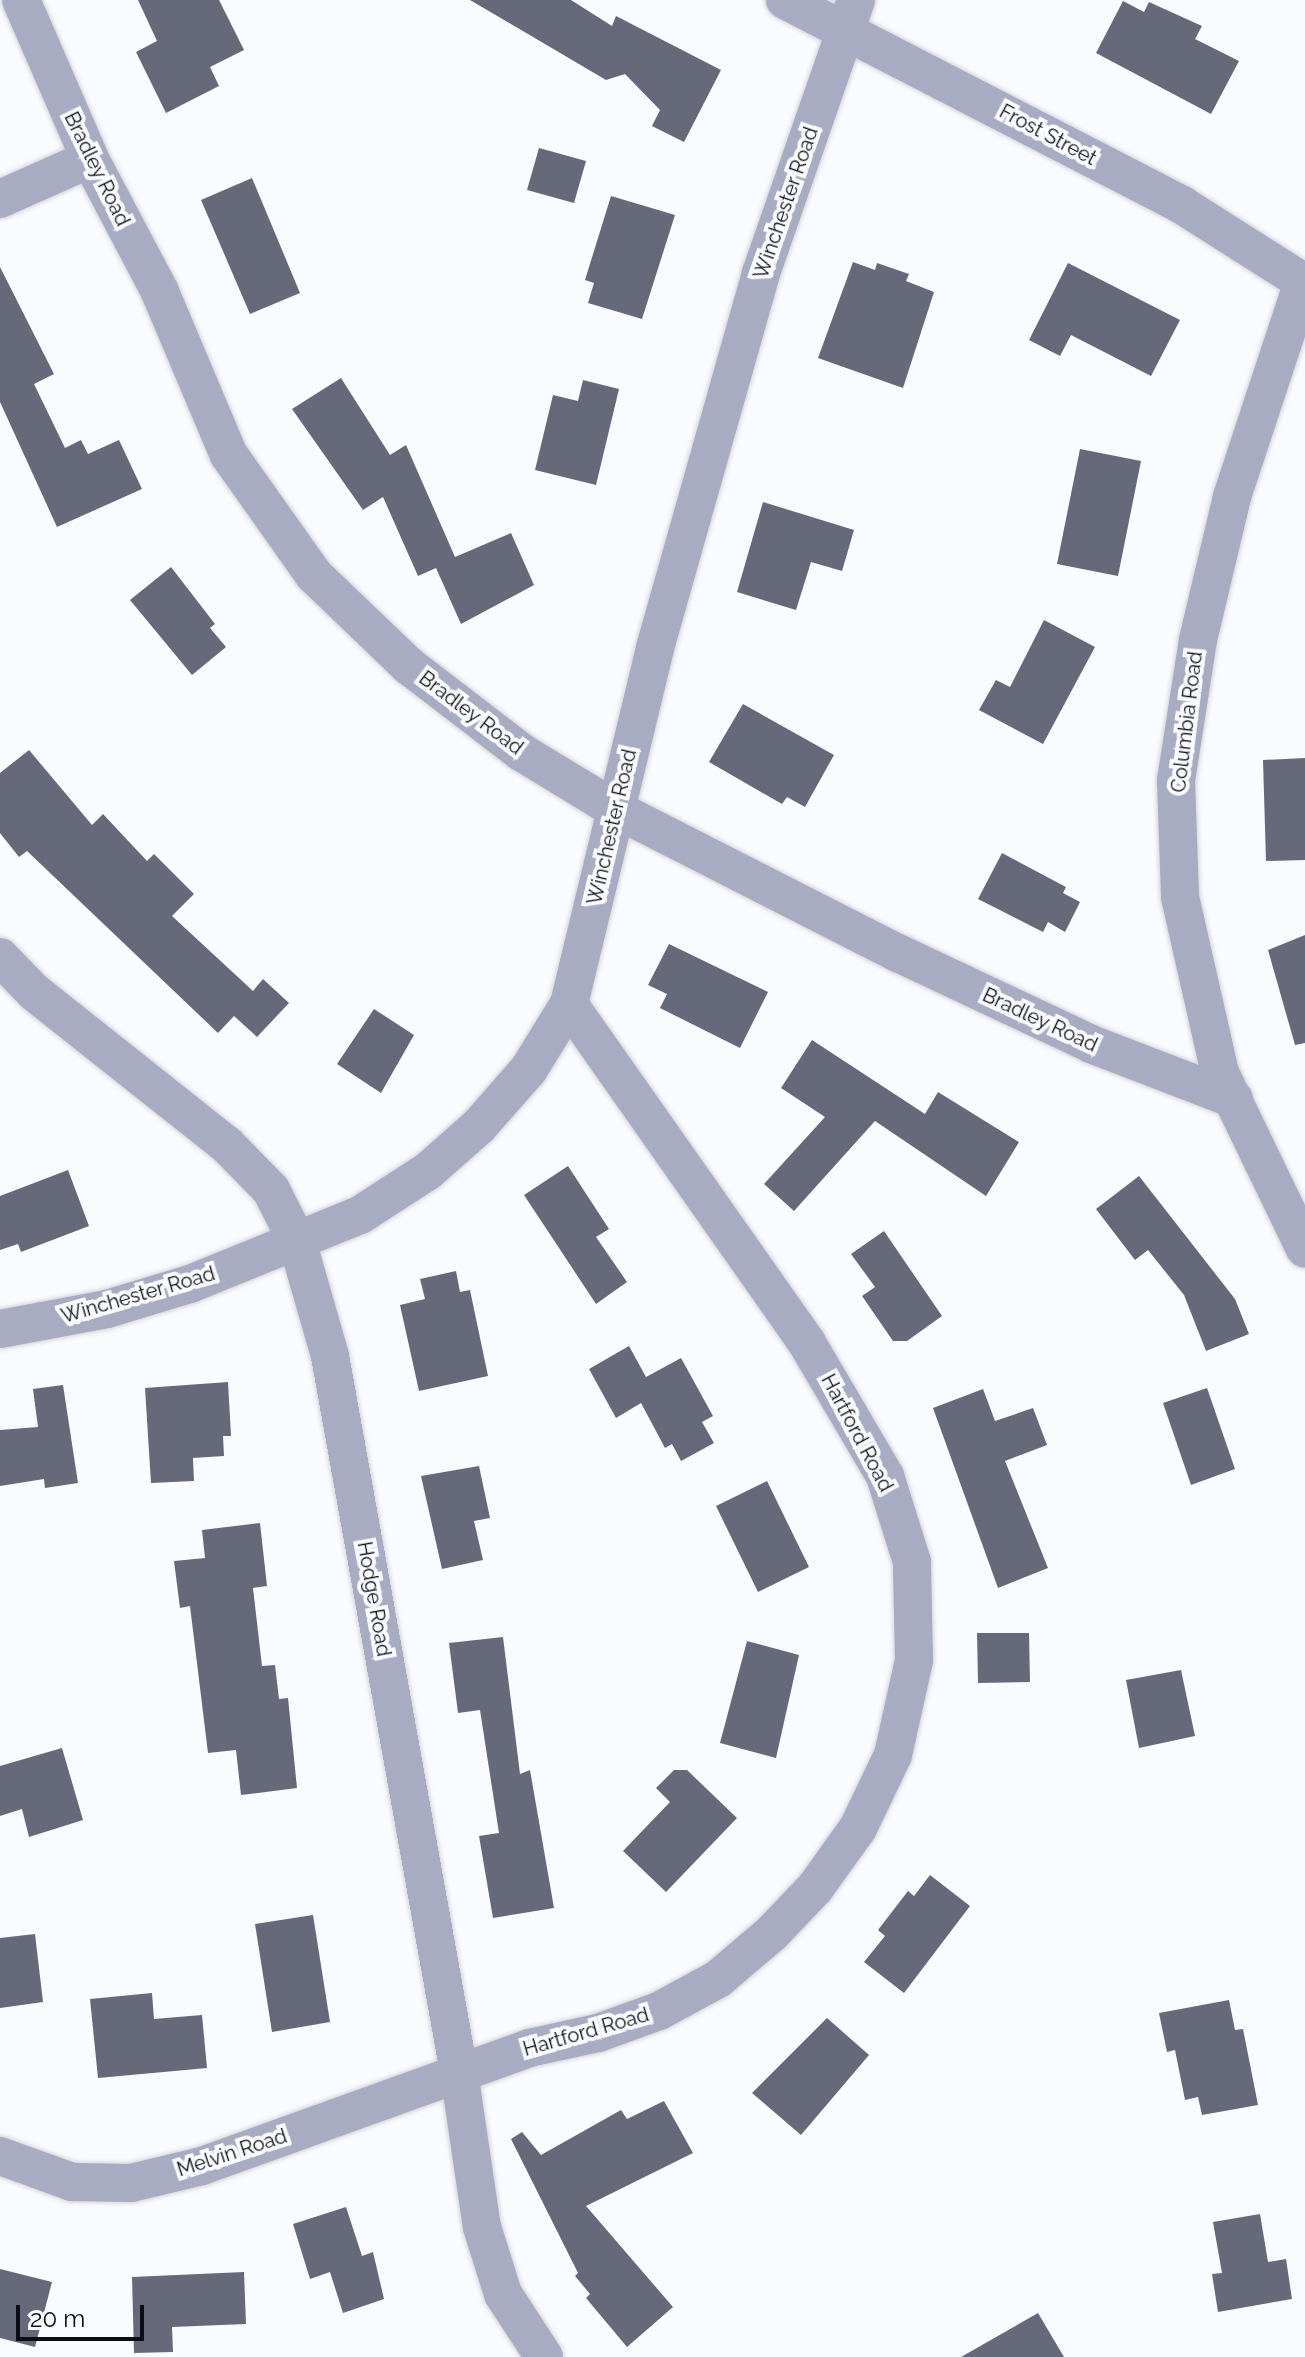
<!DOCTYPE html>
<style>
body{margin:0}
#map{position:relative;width:1305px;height:2357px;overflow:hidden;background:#fafbff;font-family:Raleway,sans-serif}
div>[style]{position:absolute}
.building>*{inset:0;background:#66697a}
.roads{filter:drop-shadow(0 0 2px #d4d5d9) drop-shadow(0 0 2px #d4d5d9)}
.minor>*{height:38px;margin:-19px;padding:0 19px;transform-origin:19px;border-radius:19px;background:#a7acc2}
span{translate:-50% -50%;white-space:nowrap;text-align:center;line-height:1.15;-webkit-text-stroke:8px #fafbff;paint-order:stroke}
.street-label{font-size:20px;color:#0c0d13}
.scale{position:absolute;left:16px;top:2305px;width:128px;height:36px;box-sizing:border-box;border:4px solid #0c0d13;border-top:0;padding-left:10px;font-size:24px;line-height:28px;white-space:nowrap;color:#0c0d13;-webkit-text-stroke:6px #fafbff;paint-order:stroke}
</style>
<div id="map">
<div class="building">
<div style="clip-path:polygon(138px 0,219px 0,244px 50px,210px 67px,219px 86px,166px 113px,136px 52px,157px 41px)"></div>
<div style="clip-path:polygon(470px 0,571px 0,612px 26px,616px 16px,721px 70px,684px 142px,652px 126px,660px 110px,625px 74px,606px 80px)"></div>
<div style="clip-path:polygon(1123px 1px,1144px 12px,1149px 2px,1202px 26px,1195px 39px,1239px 61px,1211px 114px,1096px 53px)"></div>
<div style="clip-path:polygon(539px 148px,586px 161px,574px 203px,527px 190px)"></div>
<div style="clip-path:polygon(252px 178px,300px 293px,250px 314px,201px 200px)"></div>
<div style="clip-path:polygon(611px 196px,675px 215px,642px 319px,588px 303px,594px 283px,585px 280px)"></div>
<div style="clip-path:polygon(853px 262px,875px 270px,877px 263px,909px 274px,906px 281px,934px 292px,903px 388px,818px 358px)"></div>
<div style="clip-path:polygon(1068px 263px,1180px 320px,1151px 376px,1071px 335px,1060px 356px,1029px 340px)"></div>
<div style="clip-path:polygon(0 267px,54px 374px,34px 384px,65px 448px,81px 440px,88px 454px,119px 440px,142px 489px,57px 527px,0 402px)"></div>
<div style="clip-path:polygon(341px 378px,390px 455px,406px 445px,455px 557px,511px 533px,534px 585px,461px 624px,436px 568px,418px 576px,383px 497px,363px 510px,292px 409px)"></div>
<div style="clip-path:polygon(583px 380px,619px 389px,596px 485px,535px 470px,553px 395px,578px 401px)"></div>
<div style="clip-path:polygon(1080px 449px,1141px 461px,1118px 576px,1057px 564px)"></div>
<div style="clip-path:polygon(763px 502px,854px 530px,842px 571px,811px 562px,796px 610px,737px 592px)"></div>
<div style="clip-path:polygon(171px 567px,215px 624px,210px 628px,226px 647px,192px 675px,130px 600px)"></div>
<div style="clip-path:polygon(1044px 620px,1095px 647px,1043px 744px,979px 710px,996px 680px,1010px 687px)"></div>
<div style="clip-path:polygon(743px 704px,834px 755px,805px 807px,787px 797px,782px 804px,709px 762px)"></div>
<div style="clip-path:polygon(29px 750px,92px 825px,103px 814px,147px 861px,154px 854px,194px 894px,172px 916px,253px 991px,263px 979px,289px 1003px,257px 1037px,234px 1016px,218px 1033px,27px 851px,19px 857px,0 833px,0 773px)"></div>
<div style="clip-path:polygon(1305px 758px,1305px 860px,1266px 861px,1263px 760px)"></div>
<div style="clip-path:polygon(1002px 853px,1066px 887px,1063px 893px,1080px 902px,1065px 932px,1048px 922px,1043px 932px,978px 899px)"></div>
<div style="clip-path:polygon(1305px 935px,1305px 1043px,1295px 1045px,1268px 950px)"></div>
<div style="clip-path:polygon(669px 944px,768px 992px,740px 1048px,660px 1008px,667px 994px,648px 985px)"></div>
<div style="clip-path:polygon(374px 1009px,414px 1035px,381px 1093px,337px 1064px)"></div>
<div style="clip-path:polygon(812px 1040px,925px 1114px,938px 1092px,1019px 1142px,986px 1196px,875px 1121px,794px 1211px,764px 1184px,825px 1117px,781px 1088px)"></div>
<div style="clip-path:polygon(568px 1166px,609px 1229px,596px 1237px,627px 1282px,596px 1304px,524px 1195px)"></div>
<div style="clip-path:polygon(68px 1170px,89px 1226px,21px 1252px,18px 1244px,0 1250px,0 1196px)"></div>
<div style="clip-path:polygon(1139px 1176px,1235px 1299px,1249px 1334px,1206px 1351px,1184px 1295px,1148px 1250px,1135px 1260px,1096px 1209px)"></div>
<div style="clip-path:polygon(884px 1231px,942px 1316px,907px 1341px,893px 1341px,862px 1296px,875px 1287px,851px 1254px)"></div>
<div style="clip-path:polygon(456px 1271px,460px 1292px,470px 1290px,488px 1376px,419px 1391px,400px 1305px,425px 1299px,420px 1279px)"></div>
<div style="clip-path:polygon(629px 1346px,646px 1377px,681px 1358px,713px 1416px,702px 1422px,714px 1443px,681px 1461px,672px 1444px,665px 1448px,641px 1403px,616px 1418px,589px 1369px)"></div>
<div style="clip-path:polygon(228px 1382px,231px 1436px,223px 1436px,224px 1456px,193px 1458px,194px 1481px,151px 1483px,145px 1388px)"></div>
<div style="clip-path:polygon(63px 1385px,78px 1483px,45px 1488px,44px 1479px,0 1486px,0 1430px,38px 1427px,33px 1389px)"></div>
<div style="clip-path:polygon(1207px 1388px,1235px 1469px,1191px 1485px,1163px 1403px)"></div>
<div style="clip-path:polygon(983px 1389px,995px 1421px,1033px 1408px,1047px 1445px,1005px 1461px,1048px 1568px,998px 1588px,933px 1408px)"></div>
<div style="clip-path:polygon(479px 1466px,490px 1518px,474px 1521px,483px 1560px,442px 1569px,421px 1476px)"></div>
<div style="clip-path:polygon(767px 1481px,809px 1567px,758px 1592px,716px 1506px)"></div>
<div style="clip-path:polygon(260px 1523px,267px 1586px,253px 1588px,262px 1666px,275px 1665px,279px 1699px,288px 1698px,297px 1788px,241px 1795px,236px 1750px,208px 1753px,190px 1606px,180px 1608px,174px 1561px,205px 1558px,202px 1530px)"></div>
<div style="clip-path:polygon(977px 1633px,1029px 1633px,1030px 1682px,978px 1683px)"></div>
<div style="clip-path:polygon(503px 1637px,520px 1774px,530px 1770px,554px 1908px,493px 1918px,479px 1836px,499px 1833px,480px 1710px,458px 1713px,449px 1643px)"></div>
<div style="clip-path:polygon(747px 1641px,799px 1655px,776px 1758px,720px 1743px)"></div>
<div style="clip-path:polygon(1181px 1670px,1195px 1736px,1139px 1748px,1126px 1680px)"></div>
<div style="clip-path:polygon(62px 1748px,83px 1820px,29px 1837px,22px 1809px,0 1816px,0 1766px)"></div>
<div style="clip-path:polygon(674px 1770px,687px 1770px,737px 1818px,666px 1892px,623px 1851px,670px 1802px,656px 1788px)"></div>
<div style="clip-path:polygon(930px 1875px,970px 1906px,904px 1993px,864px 1962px,885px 1936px,878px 1930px,908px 1891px,914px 1896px)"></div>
<div style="clip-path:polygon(313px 1915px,330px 2022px,272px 2032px,255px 1924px)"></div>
<div style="clip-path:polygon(35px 1934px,43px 2002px,0 2008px,0 1938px)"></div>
<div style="clip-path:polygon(152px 1993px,154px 2019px,202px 2015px,207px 2068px,98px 2078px,90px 1999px)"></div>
<div style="clip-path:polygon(1229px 2000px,1235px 2030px,1243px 2029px,1258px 2105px,1202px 2115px,1198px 2097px,1185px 2100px,1175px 2050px,1167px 2052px,1159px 2013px)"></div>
<div style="clip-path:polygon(827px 2018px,869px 2055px,801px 2135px,752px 2093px)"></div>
<div style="clip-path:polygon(664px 2101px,693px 2153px,586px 2206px,673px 2307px,627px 2347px,586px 2298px,590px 2294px,575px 2276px,578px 2273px,511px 2139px,522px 2132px,541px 2155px,621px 2110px,627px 2119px)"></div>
<div style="clip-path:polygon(346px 2207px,362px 2256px,373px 2252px,384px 2299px,343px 2313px,330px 2272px,310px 2279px,293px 2224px)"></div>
<div style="clip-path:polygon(1260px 2214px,1268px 2262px,1286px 2259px,1292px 2299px,1218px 2312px,1212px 2274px,1222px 2273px,1213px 2222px)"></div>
<div style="clip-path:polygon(0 2269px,52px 2282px,35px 2347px,0 2338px)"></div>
<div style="clip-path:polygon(244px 2272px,246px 2324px,172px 2327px,173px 2352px,134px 2353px,132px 2277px)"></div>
<div style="clip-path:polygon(1038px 2313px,1064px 2357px,961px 2357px)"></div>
</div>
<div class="roads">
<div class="minor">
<div style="left:21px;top:0;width:173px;rotate:66.5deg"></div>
<div style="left:90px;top:159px;width:150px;rotate:62.2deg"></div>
<div style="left:160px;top:292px;width:177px;rotate:67.1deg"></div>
<div style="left:229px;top:455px;width:147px;rotate:54.7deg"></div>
<div style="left:314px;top:575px;width:132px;rotate:43.8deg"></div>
<div style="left:409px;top:666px;width:141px;rotate:37.5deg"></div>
<div style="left:521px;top:752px;width:108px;rotate:31.3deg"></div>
<div style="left:613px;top:808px;width:322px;rotate:27deg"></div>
<div style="left:900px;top:954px;width:211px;rotate:25.2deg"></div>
<div style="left:1091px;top:1044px;width:153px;rotate:21deg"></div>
<div style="left:785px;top:0;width:447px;rotate:27.3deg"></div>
<div style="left:1182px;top:205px;width:146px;rotate:32.4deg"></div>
<div style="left:0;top:199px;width:98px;rotate:-24deg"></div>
<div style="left:1303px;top:282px;width:226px;rotate:108.3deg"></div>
<div style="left:1232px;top:497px;width:147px;rotate:103.4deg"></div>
<div style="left:1198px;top:640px;width:143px;rotate:98.9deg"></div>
<div style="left:1176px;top:781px;width:116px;rotate:88deg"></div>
<div style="left:1180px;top:897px;width:180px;rotate:77.2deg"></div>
<div style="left:1220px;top:1073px;width:195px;rotate:64.2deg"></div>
<div style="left:0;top:957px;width:49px;rotate:45.8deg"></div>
<div style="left:34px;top:992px;width:246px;rotate:38.4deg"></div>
<div style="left:227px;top:1145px;width:63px;rotate:45.6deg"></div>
<div style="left:271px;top:1190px;width:57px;rotate:63deg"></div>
<div style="left:297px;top:1241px;width:120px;rotate:74deg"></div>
<div style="left:330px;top:1356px;width:728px;rotate:79.79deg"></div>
<div style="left:459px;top:2072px;width:157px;rotate:81.6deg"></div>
<div style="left:482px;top:2227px;width:70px;rotate:72.6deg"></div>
<div style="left:503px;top:2294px;width:75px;rotate:56.9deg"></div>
<div style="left:0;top:1329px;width:109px;rotate:-10.6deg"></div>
<div style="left:107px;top:1309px;width:87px;rotate:-16.8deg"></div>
<div style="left:190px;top:1284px;width:183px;rotate:-22.1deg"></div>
<div style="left:360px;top:1215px;width:81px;rotate:-32.9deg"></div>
<div style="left:428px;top:1171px;width:68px;rotate:-41.4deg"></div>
<div style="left:479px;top:1126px;width:76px;rotate:-48.7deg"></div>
<div style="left:529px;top:1069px;width:76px;rotate:-58.4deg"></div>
<div style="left:569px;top:1004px;width:366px;rotate:-76.4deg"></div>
<div style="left:655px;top:648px;width:390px;rotate:-74.2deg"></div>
<div style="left:761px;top:273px;width:289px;rotate:-70.8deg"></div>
<div style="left:0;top:2156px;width:77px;rotate:19.9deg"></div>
<div style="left:72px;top:2182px;width:59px;rotate:1deg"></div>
<div style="left:131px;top:2183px;width:73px;rotate:-13.5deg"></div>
<div style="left:202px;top:2166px;width:348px;rotate:-19.8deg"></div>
<div style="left:529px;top:2048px;width:71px;rotate:-12.3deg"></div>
<div style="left:598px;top:2033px;width:65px;rotate:-19.8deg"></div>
<div style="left:659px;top:2011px;width:67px;rotate:-28.5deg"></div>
<div style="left:718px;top:1979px;width:71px;rotate:-40.4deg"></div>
<div style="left:772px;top:1933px;width:62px;rotate:-46.3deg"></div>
<div style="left:815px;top:1888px;width:74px;rotate:-54.4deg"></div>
<div style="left:858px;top:1828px;width:81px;rotate:-64.4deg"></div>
<div style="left:893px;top:1755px;width:97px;rotate:-77.5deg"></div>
<div style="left:914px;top:1660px;width:98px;rotate:-91.2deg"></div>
<div style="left:912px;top:1562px;width:90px;rotate:-107.4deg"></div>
<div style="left:885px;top:1476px;width:154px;rotate:-120.4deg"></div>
<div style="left:807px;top:1343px;width:414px;rotate:-125.1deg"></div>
</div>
</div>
<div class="street-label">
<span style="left:1048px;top:135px;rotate:28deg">Frost Street</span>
<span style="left:97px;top:169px;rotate:64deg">Bradley Road</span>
<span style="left:786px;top:203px;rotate:-71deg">Winchester Road</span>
<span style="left:471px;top:713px;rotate:37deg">Bradley Road</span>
<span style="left:1187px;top:722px;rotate:-83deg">Columbia Road</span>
<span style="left:612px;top:827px;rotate:-77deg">Winchester Road</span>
<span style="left:1040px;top:1020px;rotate:25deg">Bradley Road</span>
<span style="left:138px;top:1295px;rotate:-16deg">Winchester Road</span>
<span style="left:857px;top:1433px;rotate:62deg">Hartford Road</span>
<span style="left:374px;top:1599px;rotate:80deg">Hodge Road</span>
<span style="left:586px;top:2032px;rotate:-16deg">Hartford Road</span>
<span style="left:232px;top:2153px;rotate:-18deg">Melvin Road</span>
</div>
<div class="scale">20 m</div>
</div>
